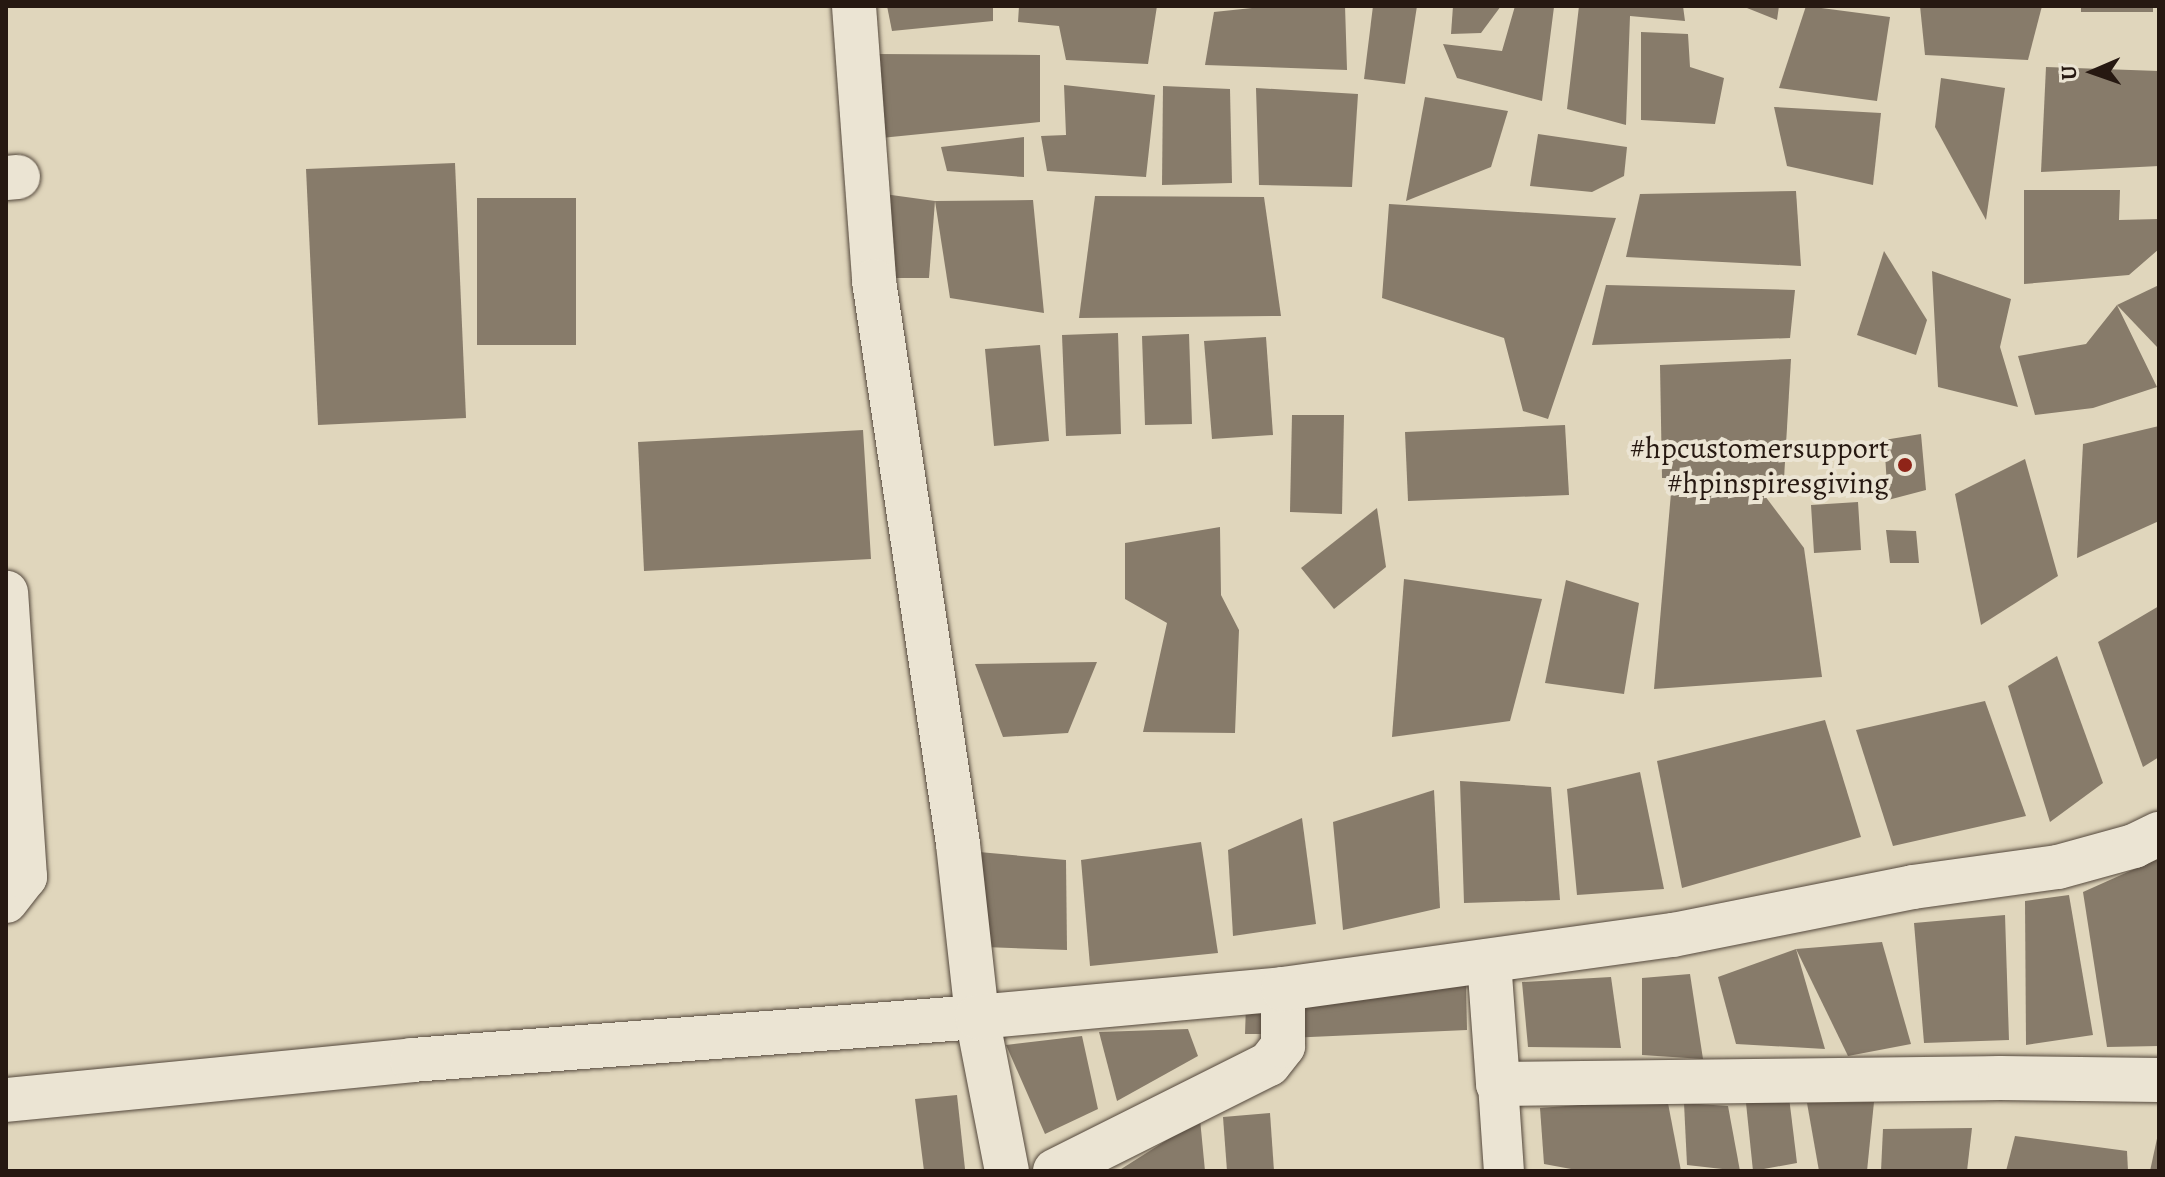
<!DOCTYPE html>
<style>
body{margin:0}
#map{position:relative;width:2165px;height:1177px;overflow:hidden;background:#e0d6bc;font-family:Alegreya,serif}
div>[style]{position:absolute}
.building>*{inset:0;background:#877b6a}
.roads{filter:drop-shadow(0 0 2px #54483c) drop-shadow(0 0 2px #54483c)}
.lane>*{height:40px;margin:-20px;padding:0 20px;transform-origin:20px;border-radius:20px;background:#ebe4d3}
.street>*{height:44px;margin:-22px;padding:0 22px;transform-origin:22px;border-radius:22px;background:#ebe4d3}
.secondary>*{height:44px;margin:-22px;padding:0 22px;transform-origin:22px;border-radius:22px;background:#ebe4d3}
.dots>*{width:22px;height:22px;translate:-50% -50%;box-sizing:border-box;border:4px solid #ebe4d3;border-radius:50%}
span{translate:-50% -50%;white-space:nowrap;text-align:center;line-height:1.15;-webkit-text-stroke:8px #ebe4d3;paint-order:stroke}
.poi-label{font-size:30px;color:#261811}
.right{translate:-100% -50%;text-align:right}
.frame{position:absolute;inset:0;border:8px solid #261811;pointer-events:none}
.north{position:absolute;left:2053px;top:32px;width:80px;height:80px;-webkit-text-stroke:6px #ebe4d3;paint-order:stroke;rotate:268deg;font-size:22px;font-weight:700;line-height:32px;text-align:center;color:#261811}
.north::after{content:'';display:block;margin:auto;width:28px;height:36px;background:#261811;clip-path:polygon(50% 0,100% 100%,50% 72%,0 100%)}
</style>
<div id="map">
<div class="building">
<div style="clip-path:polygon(887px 6px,993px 6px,993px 21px,892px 31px)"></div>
<div style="clip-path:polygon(1019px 6px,1157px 6px,1148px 64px,1066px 60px,1059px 26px,1018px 22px)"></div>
<div style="clip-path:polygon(1271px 6px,1345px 6px,1347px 70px,1205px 65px,1214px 12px)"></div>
<div style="clip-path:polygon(1373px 6px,1417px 6px,1405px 84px,1364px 79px)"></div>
<div style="clip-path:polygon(1453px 6px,1501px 6px,1481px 33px,1451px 34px)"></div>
<div style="clip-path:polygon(1515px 6px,1554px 7px,1542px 101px,1457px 78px,1443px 44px,1502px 51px)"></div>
<div style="clip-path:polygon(1579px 6px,1683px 6px,1685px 21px,1630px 16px,1626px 125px,1567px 109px)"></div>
<div style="clip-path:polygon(1742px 6px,1779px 6px,1777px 20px)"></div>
<div style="clip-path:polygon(1806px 6px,1890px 17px,1877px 101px,1779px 88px)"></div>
<div style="clip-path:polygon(1920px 6px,2042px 6px,2028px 60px,1925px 55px)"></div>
<div style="clip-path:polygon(2081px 6px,2153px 6px,2153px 12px,2081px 12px)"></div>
<div style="clip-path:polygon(1641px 32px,1688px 34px,1690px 67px,1724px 78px,1715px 124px,1641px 120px)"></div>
<div style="clip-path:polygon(876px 54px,1040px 55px,1040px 122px,881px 138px)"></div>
<div style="clip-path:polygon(2046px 67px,2159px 71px,2159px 166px,2041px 172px)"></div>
<div style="clip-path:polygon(1941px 78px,2005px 88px,1986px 220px,1935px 127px)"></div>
<div style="clip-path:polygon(1064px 85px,1155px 95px,1146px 177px,1047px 171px,1041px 136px,1066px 135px)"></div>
<div style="clip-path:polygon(1163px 86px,1230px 89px,1232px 183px,1162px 185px)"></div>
<div style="clip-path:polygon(1256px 88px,1358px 94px,1352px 187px,1259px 185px)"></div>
<div style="clip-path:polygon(1425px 97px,1508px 111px,1491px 167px,1406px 201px)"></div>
<div style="clip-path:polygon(1774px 107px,1881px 113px,1873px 185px,1787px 166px)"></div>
<div style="clip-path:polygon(1538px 134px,1627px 147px,1624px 176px,1592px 192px,1530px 186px)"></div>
<div style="clip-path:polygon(1024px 137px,1024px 177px,947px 171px,941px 147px)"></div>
<div style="clip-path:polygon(455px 163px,466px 418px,318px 425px,306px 169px)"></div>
<div style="clip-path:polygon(2024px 190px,2120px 190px,2119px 220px,2159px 219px,2159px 249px,2129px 275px,2024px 284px)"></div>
<div style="clip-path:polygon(1796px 191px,1801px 266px,1626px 257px,1640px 194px)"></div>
<div style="clip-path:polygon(884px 194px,935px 201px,929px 278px,890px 278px)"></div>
<div style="clip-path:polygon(1095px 196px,1264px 197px,1281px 316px,1079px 318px)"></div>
<div style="clip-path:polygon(477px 198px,576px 198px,576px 345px,477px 345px)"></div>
<div style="clip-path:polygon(1033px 200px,1044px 313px,950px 298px,935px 201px)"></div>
<div style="clip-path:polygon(1389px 204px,1616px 218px,1548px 419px,1523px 411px,1504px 338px,1382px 298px)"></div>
<div style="clip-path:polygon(1884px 251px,1927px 320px,1916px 355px,1857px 335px)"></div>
<div style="clip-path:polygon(1932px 271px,2011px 299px,2000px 347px,2018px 407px,1938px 387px)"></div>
<div style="clip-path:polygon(1606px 285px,1795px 290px,1790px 338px,1592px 345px)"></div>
<div style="clip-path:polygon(2159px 285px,2159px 347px,2157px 347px,2117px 305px)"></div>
<div style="clip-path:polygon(2117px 305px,2157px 387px,2093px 408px,2035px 415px,2018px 356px,2086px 344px)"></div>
<div style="clip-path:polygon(1118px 333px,1121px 434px,1066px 436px,1062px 335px)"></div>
<div style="clip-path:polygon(1189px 334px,1192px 424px,1145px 425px,1142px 336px)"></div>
<div style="clip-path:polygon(1266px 337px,1273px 435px,1212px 439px,1204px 341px)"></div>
<div style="clip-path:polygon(1040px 345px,1049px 441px,994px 446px,985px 349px)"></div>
<div style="clip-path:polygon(1791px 359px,1784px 479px,1662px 478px,1660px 365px)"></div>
<div style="clip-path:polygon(1292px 415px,1344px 415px,1342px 514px,1290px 512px)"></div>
<div style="clip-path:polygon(1565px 425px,1569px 495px,1408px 501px,1405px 432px)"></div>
<div style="clip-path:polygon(2159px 426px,2159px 521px,2077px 558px,2083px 444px)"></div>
<div style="clip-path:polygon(863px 430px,871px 559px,644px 571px,638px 442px)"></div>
<div style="clip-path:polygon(1921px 434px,1926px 490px,1888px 500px,1884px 440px)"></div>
<div style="clip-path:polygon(2025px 459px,2058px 576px,1981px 625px,1955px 494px)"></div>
<div style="clip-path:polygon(1671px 493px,1765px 496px,1804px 548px,1822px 677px,1654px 689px)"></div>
<div style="clip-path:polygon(1858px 502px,1861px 550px,1814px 553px,1811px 505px)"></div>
<div style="clip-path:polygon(1377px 508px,1386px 567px,1334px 609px,1301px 568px)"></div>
<div style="clip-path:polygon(1220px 527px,1221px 595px,1239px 630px,1235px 733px,1143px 732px,1167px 623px,1125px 599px,1125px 543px)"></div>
<div style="clip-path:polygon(1886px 530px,1916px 531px,1919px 563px,1890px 563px)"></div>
<div style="clip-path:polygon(1404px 579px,1542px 599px,1510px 721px,1392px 737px)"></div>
<div style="clip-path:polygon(1566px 580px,1639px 603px,1624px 694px,1545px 683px)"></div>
<div style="clip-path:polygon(2159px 606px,2159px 757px,2143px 767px,2098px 642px)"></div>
<div style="clip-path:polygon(2057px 656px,2103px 783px,2050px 822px,2008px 686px)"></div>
<div style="clip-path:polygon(1097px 662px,1068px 733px,1003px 737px,975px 664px)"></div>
<div style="clip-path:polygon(1985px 701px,2026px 816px,1893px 846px,1856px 730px)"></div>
<div style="clip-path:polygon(1825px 720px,1861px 837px,1682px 888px,1657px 761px)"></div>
<div style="clip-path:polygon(1640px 772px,1664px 889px,1577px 895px,1567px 789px)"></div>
<div style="clip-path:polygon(1460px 781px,1551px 787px,1560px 900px,1464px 903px)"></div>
<div style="clip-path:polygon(1434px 790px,1440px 908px,1343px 930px,1333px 822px)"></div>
<div style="clip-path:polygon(1302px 818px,1316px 924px,1233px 936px,1228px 850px)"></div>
<div style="clip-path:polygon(1201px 842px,1218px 953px,1090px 966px,1081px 860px)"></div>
<div style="clip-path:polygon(979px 852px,1066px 860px,1067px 950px,984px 947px)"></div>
<div style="clip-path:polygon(2159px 858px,2159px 1046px,2107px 1047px,2083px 892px)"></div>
<div style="clip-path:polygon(2069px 895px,2093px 1035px,2026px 1045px,2025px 901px)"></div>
<div style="clip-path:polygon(2005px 915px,2009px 1040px,1924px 1043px,1914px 923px)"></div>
<div style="clip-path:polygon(1882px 942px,1911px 1044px,1848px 1056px,1796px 949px)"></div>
<div style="clip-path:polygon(1796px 949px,1825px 1049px,1736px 1044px,1718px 977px)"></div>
<div style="clip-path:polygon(1690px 974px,1703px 1059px,1642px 1055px,1642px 978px)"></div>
<div style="clip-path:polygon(1611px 977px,1621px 1048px,1528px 1047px,1522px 982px)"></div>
<div style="clip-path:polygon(1466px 983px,1467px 1030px,1288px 1038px,1286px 991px)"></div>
<div style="clip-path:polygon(1246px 1005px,1273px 1005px,1272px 1034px,1245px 1034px)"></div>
<div style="clip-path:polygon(1188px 1029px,1198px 1056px,1117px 1101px,1099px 1032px)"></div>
<div style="clip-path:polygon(1082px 1036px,1098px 1109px,1045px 1134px,1006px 1045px)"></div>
<div style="clip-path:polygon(957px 1095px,965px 1169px,924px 1171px,915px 1099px)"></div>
<div style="clip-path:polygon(1789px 1097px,1797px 1163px,1753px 1171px,1746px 1103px)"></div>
<div style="clip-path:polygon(1667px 1098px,1681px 1171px,1582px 1171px,1544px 1164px,1540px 1108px)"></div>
<div style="clip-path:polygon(1874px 1102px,1867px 1171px,1819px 1171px,1807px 1103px)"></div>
<div style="clip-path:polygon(1684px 1103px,1728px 1106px,1740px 1171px,1687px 1165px)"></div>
<div style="clip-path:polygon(1270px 1113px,1274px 1171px,1227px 1171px,1223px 1117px)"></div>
<div style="clip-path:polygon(1200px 1119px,1205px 1171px,1118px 1171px)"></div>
<div style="clip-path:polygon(1972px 1128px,1967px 1171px,1881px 1171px,1883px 1129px)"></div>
<div style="clip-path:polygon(2158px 1134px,2159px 1171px,2150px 1171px)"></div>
<div style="clip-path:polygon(2015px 1136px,2127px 1151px,2128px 1171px,2006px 1171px)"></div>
</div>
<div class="roads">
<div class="lane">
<div style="left:1498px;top:1084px;width:87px;rotate:86.1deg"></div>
</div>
<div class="street">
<div style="left:854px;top:6px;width:276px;rotate:85.8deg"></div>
<div style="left:874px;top:281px;width:569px;rotate:81.51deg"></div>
<div style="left:958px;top:844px;width:174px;rotate:83.7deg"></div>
<div style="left:977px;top:1017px;width:157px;rotate:79deg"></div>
<div style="left:6px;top:178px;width:12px;rotate:-5deg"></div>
<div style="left:6px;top:901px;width:31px;rotate:-52deg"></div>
<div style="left:25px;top:877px;width:285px;rotate:-93.8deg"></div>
<div style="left:1489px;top:961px;width:123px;rotate:85.8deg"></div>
<div style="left:1498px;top:1084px;width:502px;rotate:-0.68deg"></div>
<div style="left:2000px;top:1078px;width:159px;rotate:0.7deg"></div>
<div style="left:1055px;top:1171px;width:239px;rotate:-26.6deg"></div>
<div style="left:1269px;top:1064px;width:23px;rotate:-52deg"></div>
<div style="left:1283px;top:1046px;width:57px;rotate:-90deg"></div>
</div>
<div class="secondary">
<div style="left:6px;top:1100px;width:408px;rotate:-5.6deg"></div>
<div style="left:412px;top:1060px;width:567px;rotate:-4.35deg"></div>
<div style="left:977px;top:1017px;width:307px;rotate:-5.2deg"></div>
<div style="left:1283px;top:989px;width:394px;rotate:-7.9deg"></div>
<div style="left:1673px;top:935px;width:245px;rotate:-11.3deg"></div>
<div style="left:1913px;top:887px;width:146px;rotate:-7.9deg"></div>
<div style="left:2058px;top:867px;width:79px;rotate:-15.4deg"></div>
<div style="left:2134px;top:846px;width:28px;rotate:-26deg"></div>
</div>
</div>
<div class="dots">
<div style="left:1905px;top:465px;background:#8f2418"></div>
</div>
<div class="poi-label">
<span class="right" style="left:1889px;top:465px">#hpcustomersupport<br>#hpinspiresgiving</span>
</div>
<div class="frame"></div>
<div class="north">U</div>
</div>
